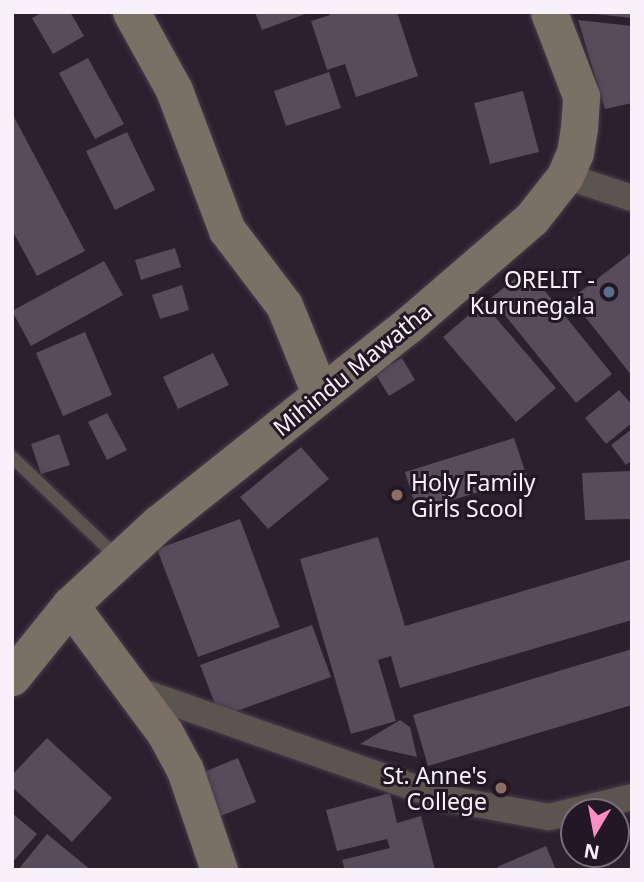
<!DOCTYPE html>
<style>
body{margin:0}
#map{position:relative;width:644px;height:882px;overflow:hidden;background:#2b202e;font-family:"Noto Sans",sans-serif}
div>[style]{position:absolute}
.building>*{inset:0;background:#584b5b}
.roads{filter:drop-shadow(0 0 2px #483d4b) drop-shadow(0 0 2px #483d4b)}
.lane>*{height:12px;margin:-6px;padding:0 6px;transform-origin:6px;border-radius:6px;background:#5b554f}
.street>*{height:26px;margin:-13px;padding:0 13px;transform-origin:13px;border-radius:13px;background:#5b554f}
.secondary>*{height:37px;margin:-18.5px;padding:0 18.5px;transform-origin:18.5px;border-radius:18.5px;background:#7a7066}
.dots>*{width:19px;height:19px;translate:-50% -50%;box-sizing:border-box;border:4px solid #221724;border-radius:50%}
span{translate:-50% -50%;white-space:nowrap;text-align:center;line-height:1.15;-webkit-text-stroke:6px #221724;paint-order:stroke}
.poi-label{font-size:23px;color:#f9f1fa}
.right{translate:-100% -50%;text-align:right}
.left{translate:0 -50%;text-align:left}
.street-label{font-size:23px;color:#f9f1fa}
.frame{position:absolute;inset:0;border:14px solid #f9f1fa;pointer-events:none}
.north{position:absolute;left:560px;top:798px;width:70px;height:70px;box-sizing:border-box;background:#221724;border:2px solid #786e7a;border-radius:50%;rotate:190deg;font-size:19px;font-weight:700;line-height:28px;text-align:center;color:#f9f1fa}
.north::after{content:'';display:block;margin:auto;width:24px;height:32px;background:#fb8fc5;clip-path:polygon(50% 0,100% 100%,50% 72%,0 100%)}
</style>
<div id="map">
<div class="building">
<div style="clip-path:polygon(43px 12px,70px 12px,84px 36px,53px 54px,32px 18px)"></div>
<div style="clip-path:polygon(255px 12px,308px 12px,308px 13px,262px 30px)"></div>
<div style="clip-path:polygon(329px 12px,397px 12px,418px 76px,356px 97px,345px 64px,327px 70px,311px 21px,330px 15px)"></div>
<div style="clip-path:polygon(594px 12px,632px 12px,632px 18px,594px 14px)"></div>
<div style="clip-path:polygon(578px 20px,632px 26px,632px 103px,605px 109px)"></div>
<div style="clip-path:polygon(88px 58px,124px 124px,95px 139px,59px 73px)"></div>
<div style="clip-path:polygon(329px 72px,341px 108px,286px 126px,274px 91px)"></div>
<div style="clip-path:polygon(523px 91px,539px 152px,490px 164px,474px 103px)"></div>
<div style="clip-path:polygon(12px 113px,85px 251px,37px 276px,12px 230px)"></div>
<div style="clip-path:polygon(127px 132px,155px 190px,115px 210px,86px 151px)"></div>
<div style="clip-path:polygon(175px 248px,181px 267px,141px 280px,135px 260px)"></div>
<div style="clip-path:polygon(632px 252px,632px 376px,571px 299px)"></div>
<div style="clip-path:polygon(104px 261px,123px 295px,31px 346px,12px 311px)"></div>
<div style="clip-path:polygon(527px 269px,612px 374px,576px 403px,491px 298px)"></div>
<div style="clip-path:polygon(182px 285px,189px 310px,160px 319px,152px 295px)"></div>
<div style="clip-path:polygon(483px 303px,556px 388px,516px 422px,443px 337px)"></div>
<div style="clip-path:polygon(85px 332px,112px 395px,63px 416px,36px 353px)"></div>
<div style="clip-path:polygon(213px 353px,229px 385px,178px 409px,163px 377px)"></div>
<div style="clip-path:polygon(402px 358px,415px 380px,389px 396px,375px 373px)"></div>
<div style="clip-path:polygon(619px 390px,632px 405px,632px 423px,606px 444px,585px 418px)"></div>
<div style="clip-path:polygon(107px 413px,127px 450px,107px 460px,88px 422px)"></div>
<div style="clip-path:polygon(632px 429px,632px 460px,626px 465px,611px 445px)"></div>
<div style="clip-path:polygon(59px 434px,70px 465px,41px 474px,31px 444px)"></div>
<div style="clip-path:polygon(514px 438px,527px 477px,417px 511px,405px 472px)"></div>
<div style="clip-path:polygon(301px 447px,329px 479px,268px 529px,240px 497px)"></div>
<div style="clip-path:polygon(632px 471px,632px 519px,585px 520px,582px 473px)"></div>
<div style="clip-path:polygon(240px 519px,280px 627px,198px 657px,157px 549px)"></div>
<div style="clip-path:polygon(378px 537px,405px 626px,632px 559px,632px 620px,400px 688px,391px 656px,378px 660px,396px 721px,351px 734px,300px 559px)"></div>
<div style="clip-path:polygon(312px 625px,331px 677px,220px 717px,200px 665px)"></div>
<div style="clip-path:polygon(632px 649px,632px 705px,428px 766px,413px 715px)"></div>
<div style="clip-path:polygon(400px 720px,410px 727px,417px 757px,360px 744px)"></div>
<div style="clip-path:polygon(47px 738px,112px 798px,72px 842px,12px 787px,12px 775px)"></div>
<div style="clip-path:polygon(238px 758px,256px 802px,213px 819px,194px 776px)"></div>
<div style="clip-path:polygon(390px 793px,397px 823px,421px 816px,435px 870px,345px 870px,342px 860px,390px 848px,387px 839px,337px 851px,326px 810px)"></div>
<div style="clip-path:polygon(12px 813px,37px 834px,12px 863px)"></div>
<div style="clip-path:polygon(47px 834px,91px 870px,18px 870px)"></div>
<div style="clip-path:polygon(546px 846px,556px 870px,498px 870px,497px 867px)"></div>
</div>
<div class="roads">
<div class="lane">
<div style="left:12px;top:457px;width:146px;rotate:43.6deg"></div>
</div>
<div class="street">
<div style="left:565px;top:176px;width:71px;rotate:18.2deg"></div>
<div style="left:137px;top:690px;width:325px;rotate:19.4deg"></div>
<div style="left:444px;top:798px;width:107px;rotate:10.3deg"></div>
<div style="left:549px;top:817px;width:85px;rotate:-13.5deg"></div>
</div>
<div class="secondary">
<div style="left:131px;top:12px;width:89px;rotate:61.1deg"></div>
<div style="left:174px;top:90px;width:150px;rotate:69.3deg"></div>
<div style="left:227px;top:230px;width:94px;rotate:52.8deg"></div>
<div style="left:284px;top:305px;width:95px;rotate:67.8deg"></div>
<div style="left:70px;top:605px;width:159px;rotate:53.4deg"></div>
<div style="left:165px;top:733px;width:42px;rotate:61.6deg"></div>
<div style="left:185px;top:770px;width:106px;rotate:71.2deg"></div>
<div style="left:12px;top:677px;width:92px;rotate:-51.1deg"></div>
<div style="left:70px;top:605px;width:121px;rotate:-42.7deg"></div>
<div style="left:159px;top:523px;width:317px;rotate:-38.5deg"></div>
<div style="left:407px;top:326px;width:165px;rotate:-40.8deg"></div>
<div style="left:532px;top:218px;width:53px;rotate:-51.8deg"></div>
<div style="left:565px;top:176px;width:25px;rotate:-67deg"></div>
<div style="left:575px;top:153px;width:25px;rotate:-81deg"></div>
<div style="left:579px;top:128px;width:32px;rotate:-86deg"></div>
<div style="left:581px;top:96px;width:90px;rotate:-110.9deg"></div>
</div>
</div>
<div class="dots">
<div style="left:609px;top:292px;background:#5c6f8a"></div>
<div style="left:397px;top:495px;background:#8d6e63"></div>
<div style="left:501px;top:788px;background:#8d6e63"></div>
</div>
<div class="poi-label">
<span class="right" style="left:595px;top:292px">ORELIT -<br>Kurunegala</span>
<span class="left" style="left:411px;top:495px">Holy Family<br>Girls Scool</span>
<span class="right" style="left:487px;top:788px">St. Anne's<br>College</span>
</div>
<div class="street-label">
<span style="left:352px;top:369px;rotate:-39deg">Mihindu Mawatha</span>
</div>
<div class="frame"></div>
<div class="north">N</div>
</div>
